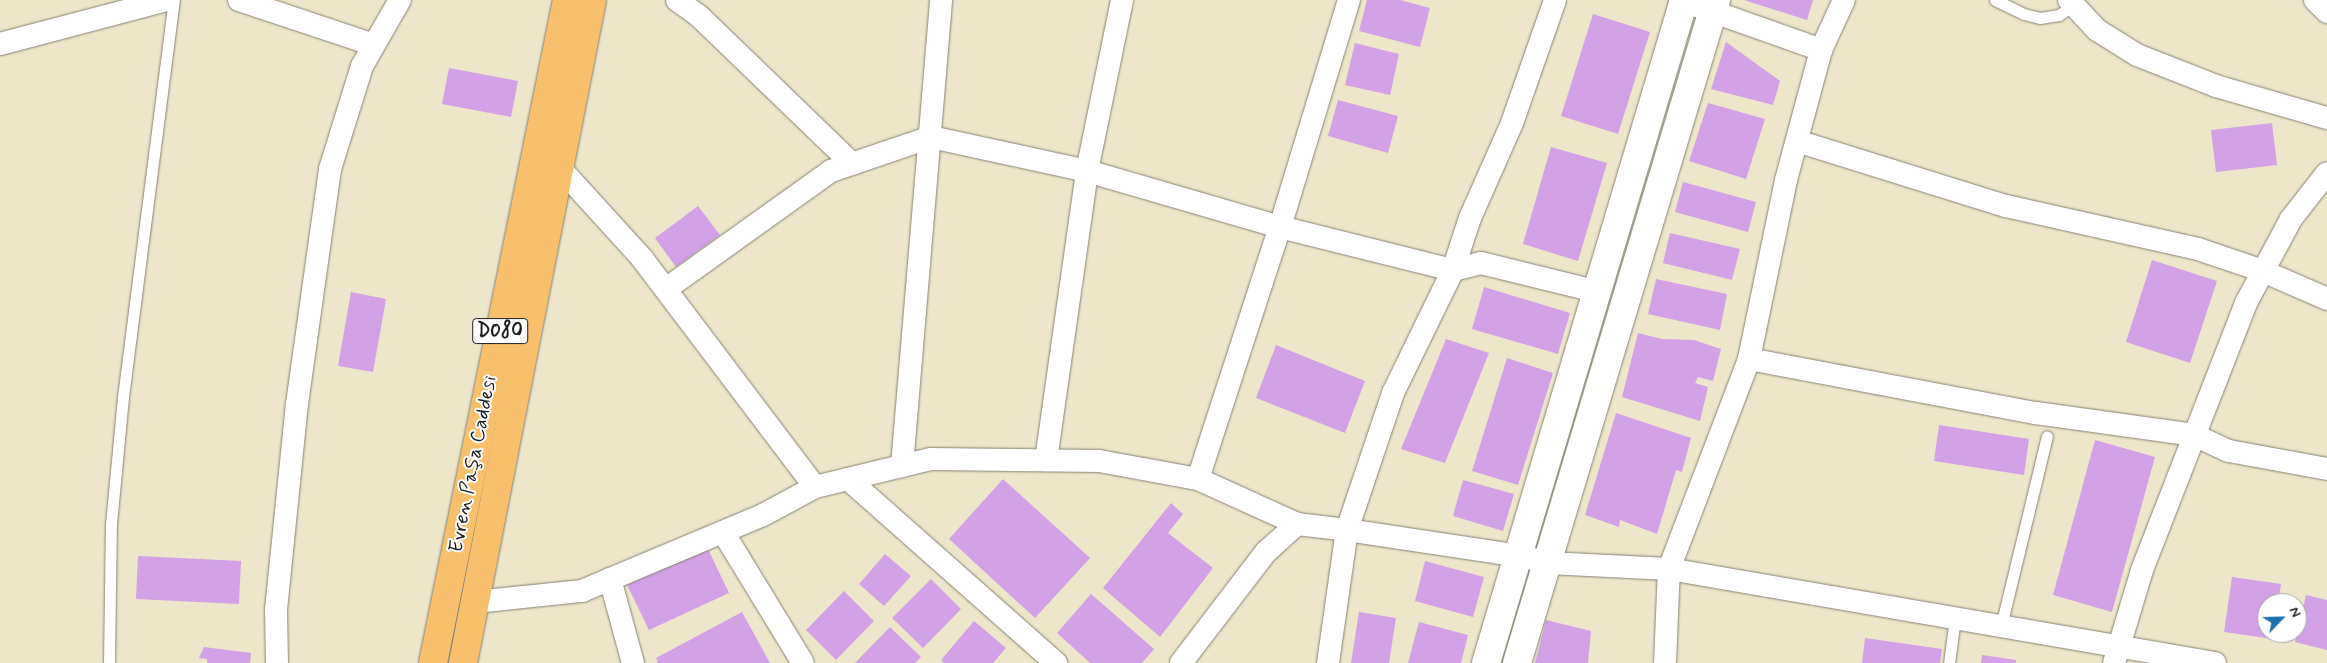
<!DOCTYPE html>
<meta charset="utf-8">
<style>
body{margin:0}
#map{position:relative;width:2327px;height:663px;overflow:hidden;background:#eee6ca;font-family:Mynerve,sans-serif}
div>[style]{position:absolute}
.building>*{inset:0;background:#d2a1e6}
.roads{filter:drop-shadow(0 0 1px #858173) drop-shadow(0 0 1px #858173)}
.service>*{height:11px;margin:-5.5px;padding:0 5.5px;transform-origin:5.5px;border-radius:5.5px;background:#fff}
.minor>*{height:22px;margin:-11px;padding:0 11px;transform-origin:11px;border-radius:11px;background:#fff}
.tertiary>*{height:28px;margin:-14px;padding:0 14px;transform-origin:14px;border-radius:14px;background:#fff}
.trunk>*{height:28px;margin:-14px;padding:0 14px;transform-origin:14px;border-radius:14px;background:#f8bf6c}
span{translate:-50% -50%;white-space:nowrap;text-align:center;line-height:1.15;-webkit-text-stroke:4px #fff;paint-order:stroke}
.shield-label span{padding:1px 4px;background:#fff;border:1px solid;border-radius:4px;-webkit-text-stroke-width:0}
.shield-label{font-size:19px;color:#1c1c1c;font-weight:700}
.street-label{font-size:20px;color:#1c1c1c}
.north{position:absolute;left:2257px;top:593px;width:50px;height:50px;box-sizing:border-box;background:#fff;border:1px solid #a4a4a4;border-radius:50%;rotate:66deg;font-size:14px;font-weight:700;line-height:20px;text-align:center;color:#1c1c1c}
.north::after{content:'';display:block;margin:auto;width:18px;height:22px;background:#1f6fb2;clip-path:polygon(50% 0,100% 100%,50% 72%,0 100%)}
</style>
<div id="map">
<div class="building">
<div style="clip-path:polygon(1367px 0,1400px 0,1430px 8px,1420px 47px,1359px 31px)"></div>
<div style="clip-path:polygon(1744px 0,1813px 0,1807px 20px)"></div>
<div style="clip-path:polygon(1593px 14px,1650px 32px,1618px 134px,1561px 116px)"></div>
<div style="clip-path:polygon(1726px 42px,1780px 81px,1773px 105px,1711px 89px)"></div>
<div style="clip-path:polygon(1355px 43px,1399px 54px,1390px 95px,1345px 85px)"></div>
<div style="clip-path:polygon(449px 68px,518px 81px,511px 117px,442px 104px)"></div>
<div style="clip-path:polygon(1338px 100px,1398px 116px,1388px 153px,1328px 136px)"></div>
<div style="clip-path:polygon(1708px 103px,1765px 119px,1746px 179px,1689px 161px)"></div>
<div style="clip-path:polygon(2272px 123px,2277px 165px,2216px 172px,2211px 130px)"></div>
<div style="clip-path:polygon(1551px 147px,1607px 163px,1578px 261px,1523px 244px)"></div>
<div style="clip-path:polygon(1683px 182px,1756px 202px,1748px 232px,1675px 212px)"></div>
<div style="clip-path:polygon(698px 206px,720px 235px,676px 267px,655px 238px)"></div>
<div style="clip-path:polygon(1670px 233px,1740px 249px,1732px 280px,1663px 263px)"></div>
<div style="clip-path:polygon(2152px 260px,2217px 281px,2190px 363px,2126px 342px)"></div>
<div style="clip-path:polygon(1656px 279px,1727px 294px,1720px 330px,1648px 314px)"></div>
<div style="clip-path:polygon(1484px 287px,1570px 313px,1558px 354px,1472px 329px)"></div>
<div style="clip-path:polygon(351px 292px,386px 299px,373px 372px,338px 366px)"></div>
<div style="clip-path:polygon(1638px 333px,1662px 339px,1694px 340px,1721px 349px,1713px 381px,1698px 377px,1695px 383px,1708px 387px,1700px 421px,1622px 397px)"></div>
<div style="clip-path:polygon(1446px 339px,1489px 353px,1445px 463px,1401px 449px)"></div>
<div style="clip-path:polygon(1276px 345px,1365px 381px,1345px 433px,1256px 398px)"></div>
<div style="clip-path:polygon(1507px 358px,1553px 373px,1518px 485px,1472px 471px)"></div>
<div style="clip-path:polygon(1616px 413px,1691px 438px,1682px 472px,1676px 470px,1657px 534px,1620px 520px,1619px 527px,1585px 515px)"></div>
<div style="clip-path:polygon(1939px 425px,2029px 439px,2024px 475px,1934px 461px)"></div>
<div style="clip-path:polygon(2095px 440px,2155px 457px,2112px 612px,2053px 595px)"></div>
<div style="clip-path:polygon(1003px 479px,1090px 558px,1035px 618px,949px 539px)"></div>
<div style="clip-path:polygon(1463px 480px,1514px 494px,1503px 531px,1453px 516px)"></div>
<div style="clip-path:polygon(1171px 503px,1183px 514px,1168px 533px,1213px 568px,1160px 637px,1103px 588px)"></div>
<div style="clip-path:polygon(707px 547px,729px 593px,649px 630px,627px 585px)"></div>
<div style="clip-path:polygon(885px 554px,911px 576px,884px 606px,859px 584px)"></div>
<div style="clip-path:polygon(138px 556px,241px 561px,239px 604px,136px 599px)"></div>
<div style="clip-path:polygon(1425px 561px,1484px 577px,1473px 617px,1415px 601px)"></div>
<div style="clip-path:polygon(2232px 577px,2281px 584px,2278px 603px,2267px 603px,2267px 633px,2274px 633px,2273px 639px,2224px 632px)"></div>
<div style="clip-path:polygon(931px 579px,961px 609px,923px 648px,892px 618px)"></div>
<div style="clip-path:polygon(844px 591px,874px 621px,836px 660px,806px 630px)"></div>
<div style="clip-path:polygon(1091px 594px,1154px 649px,1142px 663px,1090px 663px,1057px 633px)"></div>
<div style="clip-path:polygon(2306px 595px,2327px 600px,2327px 650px,2295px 642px)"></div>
<div style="clip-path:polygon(742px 612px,770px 663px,658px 663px,656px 658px)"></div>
<div style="clip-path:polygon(1359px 612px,1396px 618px,1389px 663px,1351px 663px)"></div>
<div style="clip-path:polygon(1546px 620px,1591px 631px,1588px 663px,1535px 663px)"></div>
<div style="clip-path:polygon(974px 621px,1006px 648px,993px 663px,944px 663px,941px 660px)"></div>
<div style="clip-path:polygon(1419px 622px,1468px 635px,1461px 663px,1408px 663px)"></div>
<div style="clip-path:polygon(890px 627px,921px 657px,915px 663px,855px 663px)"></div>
<div style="clip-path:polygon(1865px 638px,1942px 649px,1940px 663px,1862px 663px)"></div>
<div style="clip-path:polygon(204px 647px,251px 653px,250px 663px,207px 663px,207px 659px,199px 658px)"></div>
<div style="clip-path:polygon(1982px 655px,2016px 660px,2016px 663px,1981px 663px)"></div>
</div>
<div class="roads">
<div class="service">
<div style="left:1995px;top:0;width:32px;rotate:26deg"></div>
<div style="left:2024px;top:14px;width:16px;rotate:14deg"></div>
<div style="left:2040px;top:18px;width:19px;rotate:-9deg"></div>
<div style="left:2059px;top:15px;width:19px;rotate:-36deg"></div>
<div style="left:2001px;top:626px;width:195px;rotate:-76.4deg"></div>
<div style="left:109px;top:663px;width:139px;rotate:-89.2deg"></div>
<div style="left:111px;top:524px;width:128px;rotate:-84.6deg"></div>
<div style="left:123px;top:397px;width:400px;rotate:-82.7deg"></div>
<div style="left:1949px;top:663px;width:45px;rotate:-82.4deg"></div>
</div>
<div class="minor">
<div style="left:239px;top:0;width:142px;rotate:18.4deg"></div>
<div style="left:677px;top:0;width:27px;rotate:36deg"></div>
<div style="left:699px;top:16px;width:213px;rotate:44deg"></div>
<div style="left:1680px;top:0;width:150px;rotate:19.5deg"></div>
<div style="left:2069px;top:0;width:41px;rotate:47deg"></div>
<div style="left:2097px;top:30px;width:47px;rotate:32deg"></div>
<div style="left:2137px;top:55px;width:85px;rotate:21.4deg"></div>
<div style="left:2216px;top:86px;width:116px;rotate:16.1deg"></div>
<div style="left:2315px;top:0;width:17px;rotate:45deg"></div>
<div style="left:0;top:44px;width:172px;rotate:-14.8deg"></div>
<div style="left:1797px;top:141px;width:219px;rotate:17.3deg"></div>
<div style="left:2006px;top:206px;width:197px;rotate:12.6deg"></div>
<div style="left:2198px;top:249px;width:69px;rotate:18.7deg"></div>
<div style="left:2263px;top:271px;width:70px;rotate:23.6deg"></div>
<div style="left:559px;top:167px;width:122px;rotate:47.7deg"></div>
<div style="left:641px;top:257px;width:288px;rotate:52.9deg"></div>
<div style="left:666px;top:289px;width:203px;rotate:-35.6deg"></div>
<div style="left:831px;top:171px;width:106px;rotate:-18.8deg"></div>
<div style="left:931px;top:137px;width:160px;rotate:12.3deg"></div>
<div style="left:1087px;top:171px;width:201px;rotate:16.2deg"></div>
<div style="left:1280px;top:227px;width:178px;rotate:14deg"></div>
<div style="left:1453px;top:270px;width:29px;rotate:-14deg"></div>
<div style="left:1481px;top:263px;width:122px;rotate:13.8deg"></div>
<div style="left:1749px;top:359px;width:292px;rotate:10.7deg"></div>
<div style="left:2036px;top:413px;width:160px;rotate:7.9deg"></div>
<div style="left:2194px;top:435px;width:38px;rotate:25deg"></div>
<div style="left:2229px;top:451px;width:100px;rotate:10.4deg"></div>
<div style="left:1046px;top:460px;width:292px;rotate:-81.9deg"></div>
<div style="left:1087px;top:171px;width:175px;rotate:-78.4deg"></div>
<div style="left:902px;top:466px;width:468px;rotate:-85.2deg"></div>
<div style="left:848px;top:479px;width:278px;rotate:41.5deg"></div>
<div style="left:1198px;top:479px;width:265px;rotate:-72deg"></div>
<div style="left:1280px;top:227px;width:237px;rotate:-73.1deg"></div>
<div style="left:723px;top:532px;width:153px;rotate:58.6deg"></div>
<div style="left:610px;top:579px;width:87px;rotate:74.7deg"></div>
<div style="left:475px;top:602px;width:108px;rotate:-5.9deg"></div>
<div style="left:582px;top:591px;width:196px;rotate:-22.8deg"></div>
<div style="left:763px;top:515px;width:59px;rotate:-28.3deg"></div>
<div style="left:815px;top:487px;width:119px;rotate:-13.6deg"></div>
<div style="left:931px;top:459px;width:168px;rotate:0.7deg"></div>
<div style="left:1099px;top:461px;width:101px;rotate:10.3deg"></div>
<div style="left:1198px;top:479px;width:109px;rotate:24.4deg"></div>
<div style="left:277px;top:663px;width:53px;rotate:-91.1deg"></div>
<div style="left:276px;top:610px;width:207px;rotate:-84.2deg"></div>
<div style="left:297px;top:404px;width:237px;rotate:-82deg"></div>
<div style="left:330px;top:169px;width:108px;rotate:-72.7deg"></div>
<div style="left:362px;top:66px;width:76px;rotate:-60.1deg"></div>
<div style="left:1181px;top:663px;width:140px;rotate:-52.6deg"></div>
<div style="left:1266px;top:552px;width:42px;rotate:-42.1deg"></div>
<div style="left:1297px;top:524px;width:50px;rotate:6.8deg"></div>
<div style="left:1347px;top:530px;width:145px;rotate:-71.4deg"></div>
<div style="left:1393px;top:393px;width:137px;rotate:-64deg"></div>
<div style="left:1453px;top:270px;width:55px;rotate:-71.9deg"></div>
<div style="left:1470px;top:218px;width:104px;rotate:-66.1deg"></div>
<div style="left:1512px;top:123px;width:130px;rotate:-70.7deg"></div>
<div style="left:1328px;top:663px;width:134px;rotate:-81.9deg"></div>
<div style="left:1347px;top:530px;width:176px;rotate:8.5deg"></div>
<div style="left:1521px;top:556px;width:28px;rotate:15deg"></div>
<div style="left:1548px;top:563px;width:121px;rotate:2.8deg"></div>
<div style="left:1669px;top:569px;width:554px;rotate:9.77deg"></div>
<div style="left:1665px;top:663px;width:94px;rotate:-87.6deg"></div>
<div style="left:1669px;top:569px;width:225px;rotate:-69.1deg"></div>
<div style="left:1749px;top:359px;width:183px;rotate:-78.3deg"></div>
<div style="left:1786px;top:180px;width:135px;rotate:-74.9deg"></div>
<div style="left:1821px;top:50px;width:55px;rotate:-65.3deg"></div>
<div style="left:2114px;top:663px;width:97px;rotate:-73.2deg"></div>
<div style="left:2142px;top:570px;width:287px;rotate:-68.7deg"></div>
<div style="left:2246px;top:303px;width:95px;rotate:-61.8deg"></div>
<div style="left:2291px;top:219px;width:58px;rotate:-52deg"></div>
</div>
<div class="tertiary">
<div style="left:1486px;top:663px;width:692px;rotate:-73.37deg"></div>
<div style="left:1517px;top:663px;width:692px;rotate:-73.29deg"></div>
</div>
<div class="trunk">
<div style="left:433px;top:663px;width:676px;rotate:-78.57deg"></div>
<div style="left:463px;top:663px;width:675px;rotate:-78.99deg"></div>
</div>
</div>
<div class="shield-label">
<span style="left:500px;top:331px">D080</span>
</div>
<div class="street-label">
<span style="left:473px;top:464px;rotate:-79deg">Evren Paşa Caddesi</span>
</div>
<div class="north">N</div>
</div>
